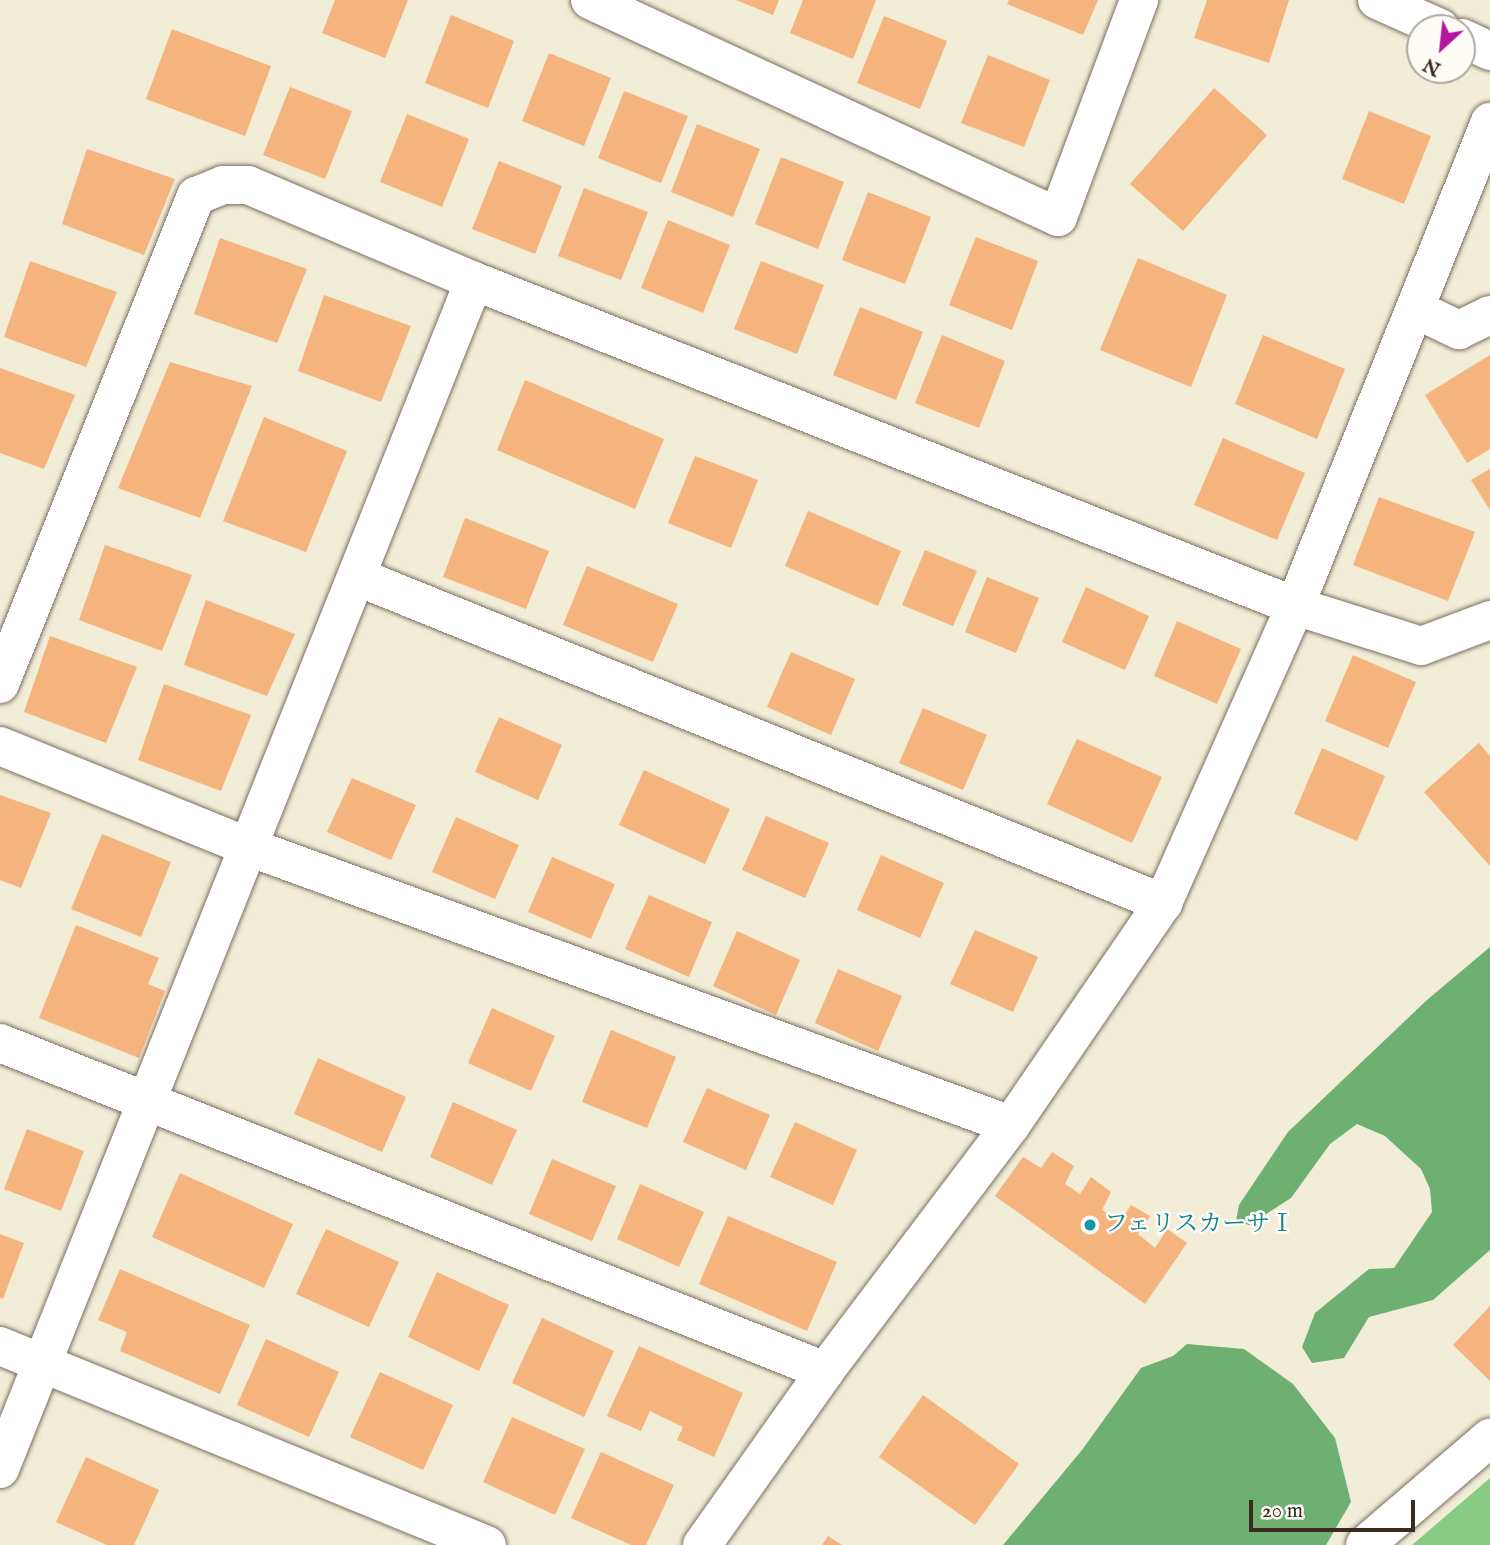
<!DOCTYPE html>
<meta charset="utf-8">
<style>
body{margin:0}
#map{position:relative;width:1490px;height:1545px;overflow:hidden;background:#f1edd7;font-family:"IM FELL English","Noto Serif JP",serif}
div>[style]{position:absolute}
.green>*{inset:0;background:#88cb84}
.forest>*{inset:0;background:#6eaf72}
.building>*{inset:0;background:#f5b37e}
.roads{filter:drop-shadow(0 0 2px #7b6e5f) drop-shadow(0 0 2px #7b6e5f)}
.street>*{height:38px;margin:-19px;padding:0 19px;transform-origin:19px;border-radius:19px;background:#fff}
.dots>*{width:19px;height:19px;translate:-50% -50%;box-sizing:border-box;border:4px solid #fdfcf7;border-radius:50%}
span{translate:-50% -50%;white-space:nowrap;text-align:center;line-height:1.15;-webkit-text-stroke:5px #fdfcf7;paint-order:stroke}
.culture-label{font-size:24px;color:#0d838f}
.left{translate:0 -50%;text-align:left}
.north{position:absolute;left:1406px;top:14px;width:70px;height:70px;box-sizing:border-box;background:#fdfcf7;border:2px solid #afa8a0;border-radius:50%;rotate:207deg;font-size:19px;font-weight:700;line-height:28px;text-align:center;color:#3b2a1e}
.north::after{content:'';display:block;margin:auto;width:24px;height:32px;background:#b5179e;clip-path:polygon(50% 0,100% 100%,50% 72%,0 100%)}
.scale{position:absolute;left:1249px;top:1500px;width:166px;height:32px;box-sizing:border-box;border:4px solid #3b2a1e;border-top:0;padding-left:9px;font-size:21px;line-height:24px;white-space:nowrap;color:#3b2a1e;-webkit-text-stroke:5px #fdfcf7;paint-order:stroke}
</style>
<div id="map">
<div class="green">
<div style="clip-path:polygon(1490px 1478px,1490px 1545px,1412px 1545px)"></div>
</div>
<div class="forest">
<div style="clip-path:polygon(1490px 947px,1490px 1250px,1433px 1300px,1369px 1317px,1344px 1358px,1312px 1363px,1302px 1347px,1315px 1313px,1369px 1269px,1394px 1268px,1432px 1212px,1430px 1189px,1421px 1169px,1385px 1136px,1357px 1124px,1330px 1144px,1291px 1198px,1249px 1225px,1236px 1221px,1239px 1205px,1288px 1132px,1427px 1000px)"></div>
<div style="clip-path:polygon(1187px 1344px,1244px 1349px,1293px 1384px,1335px 1438px,1351px 1502px,1326px 1545px,1003px 1545px,1082px 1450px,1141px 1368px,1173px 1356px)"></div>
</div>
<div class="building">
<div style="clip-path:polygon(335px 0,408px 0,385px 58px,322px 33px)"></div>
<div style="clip-path:polygon(736px 0,779px 0,773px 15px)"></div>
<div style="clip-path:polygon(803px 0,876px 0,853px 59px,790px 33px)"></div>
<div style="clip-path:polygon(1009px 0,1098px 0,1083px 35px,1007px 4px)"></div>
<div style="clip-path:polygon(1207px 0,1289px 0,1269px 63px,1194px 38px)"></div>
<div style="clip-path:polygon(451px 15px,514px 41px,488px 108px,425px 83px)"></div>
<div style="clip-path:polygon(884px 16px,947px 41px,920px 109px,857px 83px)"></div>
<div style="clip-path:polygon(172px 29px,271px 66px,245px 136px,146px 99px)"></div>
<div style="clip-path:polygon(549px 53px,611px 78px,584px 146px,522px 121px)"></div>
<div style="clip-path:polygon(988px 55px,1050px 80px,1024px 147px,961px 123px)"></div>
<div style="clip-path:polygon(290px 87px,352px 111px,325px 179px,263px 155px)"></div>
<div style="clip-path:polygon(1214px 88px,1267px 135px,1183px 231px,1130px 184px)"></div>
<div style="clip-path:polygon(624px 91px,688px 116px,661px 183px,598px 158px)"></div>
<div style="clip-path:polygon(1369px 111px,1431px 136px,1404px 204px,1342px 179px)"></div>
<div style="clip-path:polygon(407px 114px,469px 139px,442px 207px,380px 182px)"></div>
<div style="clip-path:polygon(697px 124px,760px 149px,733px 217px,671px 192px)"></div>
<div style="clip-path:polygon(87px 149px,175px 179px,144px 255px,62px 224px)"></div>
<div style="clip-path:polygon(781px 157px,844px 182px,818px 249px,755px 224px)"></div>
<div style="clip-path:polygon(499px 161px,562px 186px,535px 254px,472px 229px)"></div>
<div style="clip-path:polygon(584px 188px,648px 212px,621px 280px,558px 256px)"></div>
<div style="clip-path:polygon(868px 192px,931px 217px,905px 284px,842px 260px)"></div>
<div style="clip-path:polygon(668px 220px,730px 245px,703px 313px,641px 288px)"></div>
<div style="clip-path:polygon(976px 237px,1038px 261px,1012px 330px,949px 305px)"></div>
<div style="clip-path:polygon(220px 238px,307px 269px,277px 343px,194px 314px)"></div>
<div style="clip-path:polygon(1138px 258px,1227px 295px,1191px 387px,1100px 350px)"></div>
<div style="clip-path:polygon(30px 261px,117px 292px,86px 367px,4px 337px)"></div>
<div style="clip-path:polygon(761px 261px,824px 285px,797px 354px,734px 329px)"></div>
<div style="clip-path:polygon(324px 295px,411px 326px,381px 402px,298px 371px)"></div>
<div style="clip-path:polygon(860px 307px,923px 332px,896px 400px,833px 375px)"></div>
<div style="clip-path:polygon(942px 335px,1005px 361px,979px 428px,915px 403px)"></div>
<div style="clip-path:polygon(1263px 335px,1345px 369px,1317px 439px,1235px 404px)"></div>
<div style="clip-path:polygon(1490px 355px,1490px 449px,1467px 463px,1425px 395px)"></div>
<div style="clip-path:polygon(170px 362px,252px 386px,200px 518px,118px 488px)"></div>
<div style="clip-path:polygon(0 368px,75px 395px,44px 469px,0 453px)"></div>
<div style="clip-path:polygon(525px 380px,664px 439px,635px 509px,497px 450px)"></div>
<div style="clip-path:polygon(264px 417px,347px 451px,306px 552px,223px 521px)"></div>
<div style="clip-path:polygon(1223px 438px,1305px 473px,1277px 540px,1194px 505px)"></div>
<div style="clip-path:polygon(695px 456px,758px 480px,731px 548px,668px 523px)"></div>
<div style="clip-path:polygon(1490px 469px,1490px 510px,1471px 480px)"></div>
<div style="clip-path:polygon(1379px 497px,1475px 532px,1448px 601px,1353px 565px)"></div>
<div style="clip-path:polygon(808px 511px,901px 551px,878px 606px,785px 566px)"></div>
<div style="clip-path:polygon(465px 518px,549px 551px,526px 609px,443px 577px)"></div>
<div style="clip-path:polygon(105px 545px,192px 575px,162px 651px,79px 620px)"></div>
<div style="clip-path:polygon(925px 550px,977px 571px,953px 626px,902px 605px)"></div>
<div style="clip-path:polygon(587px 566px,678px 604px,653px 662px,563px 625px)"></div>
<div style="clip-path:polygon(987px 577px,1039px 598px,1016px 653px,965px 632px)"></div>
<div style="clip-path:polygon(1086px 587px,1149px 616px,1125px 670px,1062px 642px)"></div>
<div style="clip-path:polygon(206px 600px,295px 634px,267px 696px,184px 665px)"></div>
<div style="clip-path:polygon(1177px 621px,1241px 649px,1217px 704px,1154px 676px)"></div>
<div style="clip-path:polygon(50px 636px,137px 667px,106px 743px,24px 712px)"></div>
<div style="clip-path:polygon(791px 652px,855px 679px,831px 735px,767px 707px)"></div>
<div style="clip-path:polygon(1353px 655px,1416px 682px,1388px 748px,1325px 721px)"></div>
<div style="clip-path:polygon(164px 684px,251px 715px,221px 791px,138px 760px)"></div>
<div style="clip-path:polygon(923px 708px,987px 735px,963px 790px,899px 763px)"></div>
<div style="clip-path:polygon(499px 717px,562px 745px,538px 800px,475px 772px)"></div>
<div style="clip-path:polygon(1077px 739px,1162px 777px,1132px 843px,1047px 804px)"></div>
<div style="clip-path:polygon(1479px 743px,1490px 756px,1490px 866px,1424px 792px)"></div>
<div style="clip-path:polygon(1322px 748px,1385px 776px,1357px 841px,1294px 814px)"></div>
<div style="clip-path:polygon(644px 770px,730px 809px,705px 864px,619px 825px)"></div>
<div style="clip-path:polygon(352px 778px,416px 805px,391px 860px,327px 832px)"></div>
<div style="clip-path:polygon(0 795px,51px 813px,21px 888px,0 880px)"></div>
<div style="clip-path:polygon(766px 816px,829px 843px,805px 898px,742px 870px)"></div>
<div style="clip-path:polygon(456px 817px,519px 845px,495px 899px,432px 872px)"></div>
<div style="clip-path:polygon(102px 834px,171px 862px,141px 937px,71px 909px)"></div>
<div style="clip-path:polygon(881px 855px,944px 883px,920px 938px,857px 910px)"></div>
<div style="clip-path:polygon(552px 857px,615px 884px,591px 939px,528px 912px)"></div>
<div style="clip-path:polygon(649px 895px,712px 922px,689px 977px,625px 949px)"></div>
<div style="clip-path:polygon(76px 925px,159px 958px,148px 984px,165px 991px,139px 1058px,39px 1018px)"></div>
<div style="clip-path:polygon(975px 930px,1038px 957px,1013px 1012px,950px 984px)"></div>
<div style="clip-path:polygon(737px 931px,800px 960px,776px 1015px,713px 986px)"></div>
<div style="clip-path:polygon(838px 969px,902px 996px,878px 1051px,815px 1023px)"></div>
<div style="clip-path:polygon(492px 1008px,555px 1036px,531px 1091px,468px 1063px)"></div>
<div style="clip-path:polygon(611px 1030px,676px 1057px,647px 1128px,582px 1102px)"></div>
<div style="clip-path:polygon(318px 1058px,406px 1097px,382px 1152px,294px 1114px)"></div>
<div style="clip-path:polygon(707px 1088px,770px 1115px,746px 1170px,683px 1142px)"></div>
<div style="clip-path:polygon(453px 1102px,517px 1130px,492px 1185px,430px 1157px)"></div>
<div style="clip-path:polygon(795px 1122px,857px 1150px,833px 1205px,770px 1177px)"></div>
<div style="clip-path:polygon(27px 1129px,84px 1151px,61px 1211px,4px 1189px)"></div>
<div style="clip-path:polygon(1052px 1152px,1074px 1166px,1065px 1184px,1080px 1194px,1091px 1177px,1111px 1192px,1102px 1210px,1120px 1222px,1131px 1205px,1150px 1216px,1138px 1234px,1155px 1248px,1167px 1229px,1187px 1243px,1145px 1304px,995px 1196px,1023px 1157px,1041px 1168px)"></div>
<div style="clip-path:polygon(552px 1159px,616px 1186px,592px 1241px,529px 1214px)"></div>
<div style="clip-path:polygon(180px 1173px,293px 1224px,264px 1288px,152px 1237px)"></div>
<div style="clip-path:polygon(640px 1184px,704px 1212px,679px 1267px,617px 1239px)"></div>
<div style="clip-path:polygon(728px 1216px,837px 1262px,807px 1331px,699px 1284px)"></div>
<div style="clip-path:polygon(326px 1229px,399px 1262px,369px 1327px,296px 1294px)"></div>
<div style="clip-path:polygon(0 1234px,24px 1243px,3px 1299px,0 1298px)"></div>
<div style="clip-path:polygon(120px 1269px,250px 1325px,220px 1394px,120px 1351px,127px 1332px,98px 1320px)"></div>
<div style="clip-path:polygon(437px 1272px,509px 1305px,479px 1371px,408px 1337px)"></div>
<div style="clip-path:polygon(1490px 1306px,1490px 1381px,1453px 1345px)"></div>
<div style="clip-path:polygon(542px 1318px,614px 1351px,584px 1417px,512px 1383px)"></div>
<div style="clip-path:polygon(266px 1339px,339px 1372px,309px 1437px,237px 1405px)"></div>
<div style="clip-path:polygon(639px 1346px,743px 1393px,714px 1457px,677px 1440px,683px 1427px,650px 1411px,641px 1431px,607px 1416px)"></div>
<div style="clip-path:polygon(380px 1372px,453px 1405px,423px 1470px,350px 1437px)"></div>
<div style="clip-path:polygon(923px 1395px,1019px 1464px,975px 1525px,879px 1457px)"></div>
<div style="clip-path:polygon(512px 1417px,585px 1449px,555px 1515px,483px 1482px)"></div>
<div style="clip-path:polygon(601px 1452px,674px 1485px,646px 1545px,631px 1545px,571px 1518px)"></div>
<div style="clip-path:polygon(86px 1457px,159px 1490px,134px 1545px,107px 1545px,56px 1522px)"></div>
<div style="clip-path:polygon(828px 1536px,842px 1545px,822px 1545px)"></div>
</div>
<div class="roads">
<div class="street">
<div style="left:590px;top:0;width:516px;rotate:24.88deg"></div>
<div style="left:1058px;top:217px;width:232px;rotate:-69.5deg"></div>
<div style="left:1377px;top:0;width:69px;rotate:24deg"></div>
<div style="left:1462px;top:38px;width:31px;rotate:25deg"></div>
<div style="left:1417px;top:310px;width:47px;rotate:25.5deg"></div>
<div style="left:1459px;top:330px;width:34px;rotate:-26deg"></div>
<div style="left:358px;top:577px;width:869px;rotate:22.05deg"></div>
<div style="left:0;top:684px;width:526px;rotate:-68.12deg"></div>
<div style="left:196px;top:196px;width:29px;rotate:-22deg"></div>
<div style="left:223px;top:185px;width:25px"></div>
<div style="left:248px;top:185px;width:246px;rotate:23deg"></div>
<div style="left:0;top:746px;width:266px;rotate:22.1deg"></div>
<div style="left:246px;top:846px;width:814px;rotate:20.04deg"></div>
<div style="left:0;top:1043px;width:888px;rotate:21.68deg"></div>
<div style="left:0;top:1346px;width:526px;rotate:22.23deg"></div>
<div style="left:0;top:1469px;width:1279px;rotate:-68.25deg"></div>
<div style="left:474px;top:281px;width:883px;rotate:21.6deg"></div>
<div style="left:1295px;top:606px;width:132px;rotate:17.6deg"></div>
<div style="left:1421px;top:646px;width:74px;rotate:-20.6deg"></div>
<div style="left:702px;top:1545px;width:213px;rotate:-54.7deg"></div>
<div style="left:825px;top:1371px;width:308px;rotate:-52.9deg"></div>
<div style="left:1011px;top:1125px;width:269px;rotate:-55.6deg"></div>
<div style="left:1163px;top:903px;width:325px;rotate:-66deg"></div>
<div style="left:1295px;top:606px;width:522px;rotate:-68.06deg"></div>
<div style="left:1365px;top:1545px;width:165px;rotate:-40.6deg"></div>
</div>
</div>
<div class="dots">
<div style="left:1090px;top:1225px;background:#0f9aa8"></div>
</div>
<div class="culture-label">
<span class="left" style="left:1104px;top:1225px">フェリスカーサⅠ</span>
</div>
<div class="north">N</div>
<div class="scale">20 m</div>
</div>
